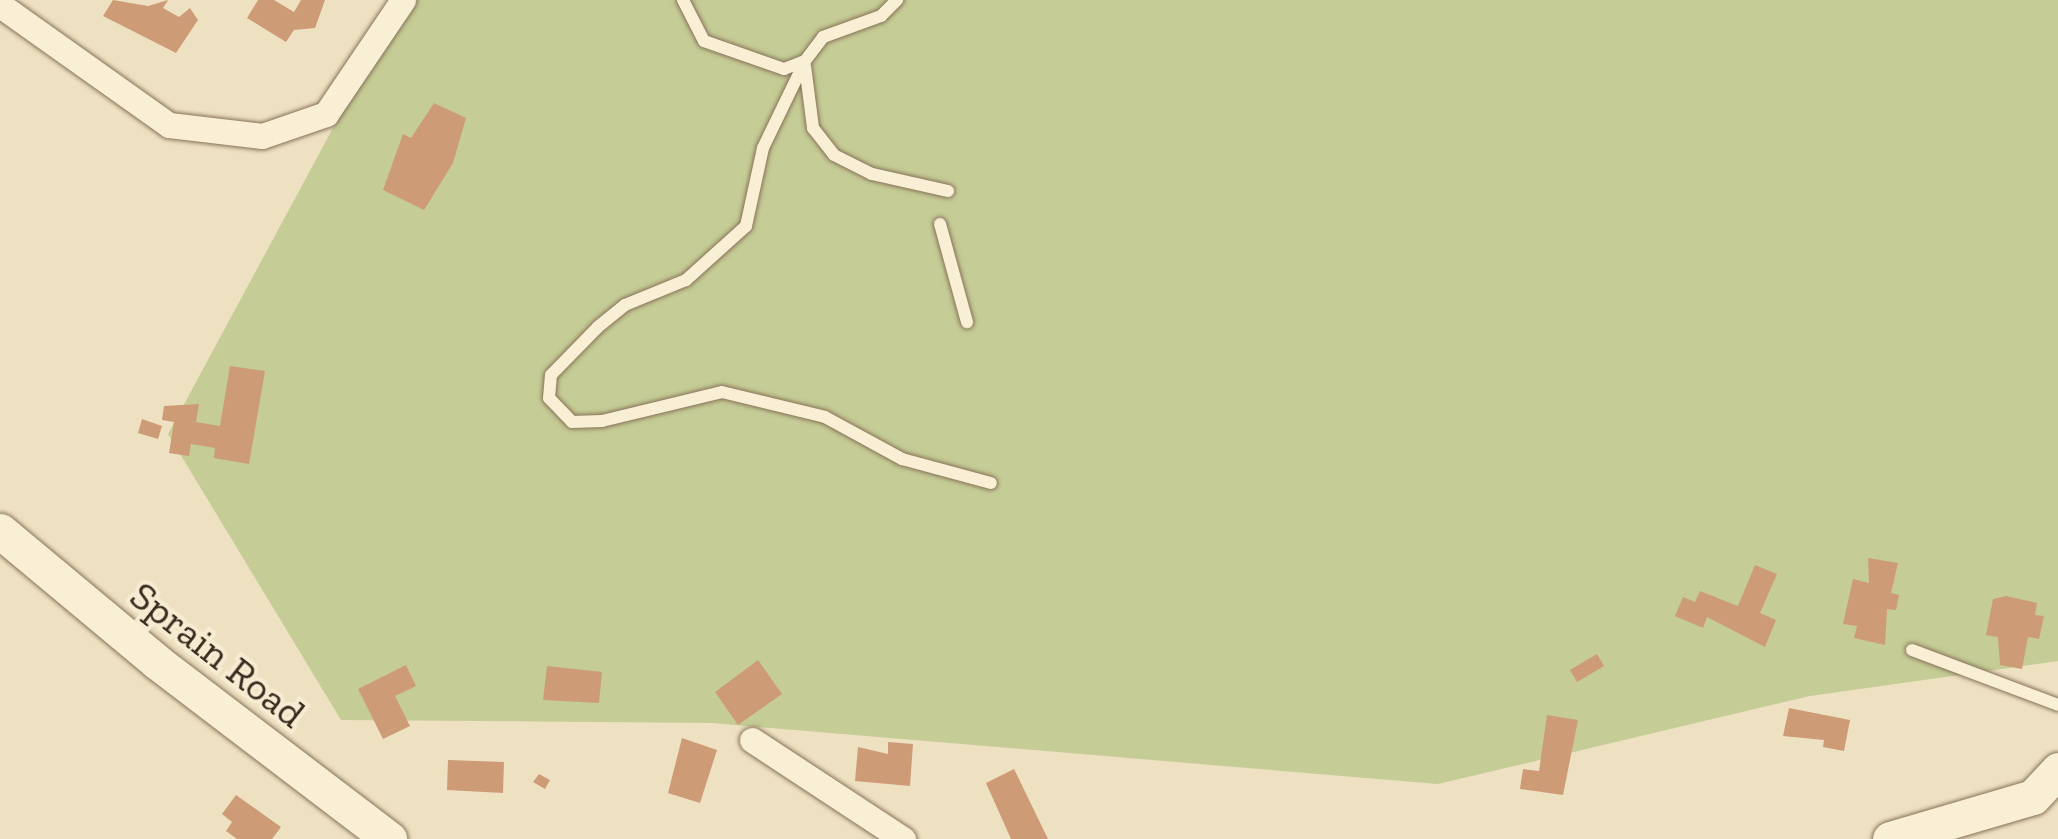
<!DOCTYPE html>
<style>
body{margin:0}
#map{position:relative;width:2058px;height:839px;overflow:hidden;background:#eee1c2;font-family:"Zilla Slab",serif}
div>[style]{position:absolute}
.green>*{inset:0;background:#c5cc96}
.building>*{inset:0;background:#cd9c77}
.roads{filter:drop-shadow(0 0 2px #887359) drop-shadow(0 0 2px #887359)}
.lane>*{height:12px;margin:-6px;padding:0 6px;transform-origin:6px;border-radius:6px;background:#f9efd5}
.street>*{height:25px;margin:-12.5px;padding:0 12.5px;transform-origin:12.5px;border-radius:12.5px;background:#f9efd5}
.secondary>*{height:35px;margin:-17.5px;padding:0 17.5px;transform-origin:17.5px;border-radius:17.5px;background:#f9efd5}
span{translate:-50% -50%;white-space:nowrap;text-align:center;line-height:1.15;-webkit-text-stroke:8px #f6ecd2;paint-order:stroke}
.street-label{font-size:40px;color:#382a1d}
</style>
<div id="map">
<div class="green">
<div style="clip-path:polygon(402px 0,2058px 0,2058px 661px,1810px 696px,1438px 784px,711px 723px,341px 720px,168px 434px)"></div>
</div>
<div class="building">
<div style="clip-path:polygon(113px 0,148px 6px,168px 0,163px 8px,179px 17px,190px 8px,198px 20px,176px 53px,103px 16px)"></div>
<div style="clip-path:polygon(258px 0,274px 0,294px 12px,301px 0,325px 0,315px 28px,294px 30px,286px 42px,247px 18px)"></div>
<div style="clip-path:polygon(434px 103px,466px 118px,453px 163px,424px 210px,383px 190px,403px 134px,411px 138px)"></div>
<div style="clip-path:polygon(230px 366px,265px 371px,249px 464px,214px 458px,215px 448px,191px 444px,189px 456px,169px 453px,174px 422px,162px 420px,164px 406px,199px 404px,196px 422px,220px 426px)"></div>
<div style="clip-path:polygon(142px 419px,162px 426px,158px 439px,138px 433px)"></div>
<div style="clip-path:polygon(1868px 558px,1898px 563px,1891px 593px,1899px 595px,1896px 610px,1887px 609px,1885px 645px,1854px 638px,1857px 626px,1843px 624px,1853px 579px,1869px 583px)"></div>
<div style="clip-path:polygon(1755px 565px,1777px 574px,1760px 613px,1776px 620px,1765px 647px,1707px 617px,1703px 628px,1675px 616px,1683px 597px,1695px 602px,1700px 591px,1738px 606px)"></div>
<div style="clip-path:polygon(2006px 596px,2037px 603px,2035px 615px,2044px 616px,2039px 639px,2028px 637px,2022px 669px,2000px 665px,1998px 637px,1986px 635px,1993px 599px)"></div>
<div style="clip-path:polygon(1597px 654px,1604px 666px,1577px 682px,1570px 670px)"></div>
<div style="clip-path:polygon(758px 660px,782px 694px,738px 725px,715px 692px)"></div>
<div style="clip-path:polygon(406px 665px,416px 686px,395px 696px,410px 726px,383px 739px,358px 689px)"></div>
<div style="clip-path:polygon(547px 666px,602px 672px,599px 703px,543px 700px)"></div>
<div style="clip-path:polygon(1789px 708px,1850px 720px,1844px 751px,1823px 747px,1824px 740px,1783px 736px)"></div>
<div style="clip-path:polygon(1547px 715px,1578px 720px,1563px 795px,1520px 789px,1523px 769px,1539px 771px)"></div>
<div style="clip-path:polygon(682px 738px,717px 750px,700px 803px,668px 793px)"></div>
<div style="clip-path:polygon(888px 742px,913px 744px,910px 786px,855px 781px,858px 747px,888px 754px)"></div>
<div style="clip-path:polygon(448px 760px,504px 762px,503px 793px,447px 790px)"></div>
<div style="clip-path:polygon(1014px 769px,1048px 839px,1011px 839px,986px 783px)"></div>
<div style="clip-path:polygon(539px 774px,550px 780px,545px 789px,533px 782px)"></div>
<div style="clip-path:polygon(236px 795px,281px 827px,272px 839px,237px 839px,226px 831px,232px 822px,222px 814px)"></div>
</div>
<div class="roads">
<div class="lane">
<div style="left:683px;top:0;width:46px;rotate:62.9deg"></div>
<div style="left:704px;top:41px;width:85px;rotate:19.3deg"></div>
<div style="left:784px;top:69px;width:22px;rotate:-21deg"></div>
<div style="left:805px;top:61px;width:30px;rotate:-53deg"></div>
<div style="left:823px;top:37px;width:62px;rotate:-19.9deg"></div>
<div style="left:881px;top:16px;width:23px;rotate:-45deg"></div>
<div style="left:805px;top:61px;width:97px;rotate:115.8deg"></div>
<div style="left:763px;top:148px;width:80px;rotate:102.3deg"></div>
<div style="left:746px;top:226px;width:81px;rotate:138deg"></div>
<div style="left:686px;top:280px;width:66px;rotate:157.7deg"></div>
<div style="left:625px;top:305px;width:35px;rotate:141deg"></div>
<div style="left:598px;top:327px;width:67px;rotate:134.4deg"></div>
<div style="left:551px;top:375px;width:23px;rotate:95deg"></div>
<div style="left:549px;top:398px;width:33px;rotate:46deg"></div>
<div style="left:572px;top:422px;width:30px;rotate:-2deg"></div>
<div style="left:602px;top:421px;width:123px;rotate:-13.6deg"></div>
<div style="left:722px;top:392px;width:106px;rotate:13.6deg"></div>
<div style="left:825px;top:417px;width:88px;rotate:28.6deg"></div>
<div style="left:902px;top:459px;width:92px;rotate:15.1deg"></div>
<div style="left:805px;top:66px;width:63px;rotate:82.6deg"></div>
<div style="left:813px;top:128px;width:34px;rotate:52deg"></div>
<div style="left:834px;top:155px;width:42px;rotate:26.6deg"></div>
<div style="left:872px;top:174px;width:78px;rotate:12.6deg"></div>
<div style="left:940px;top:224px;width:102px;rotate:74.6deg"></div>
<div style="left:1912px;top:650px;width:156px;rotate:20.6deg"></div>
</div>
<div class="street">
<div style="left:0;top:5px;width:207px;rotate:35.4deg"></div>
<div style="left:169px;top:125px;width:94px;rotate:6.7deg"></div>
<div style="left:262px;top:136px;width:68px;rotate:-19deg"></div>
<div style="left:326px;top:114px;width:138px;rotate:-56deg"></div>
<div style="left:752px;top:740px;width:181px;rotate:33.3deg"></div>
</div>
<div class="secondary">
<div style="left:0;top:531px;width:204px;rotate:39.8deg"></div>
<div style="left:157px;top:662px;width:292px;rotate:37.3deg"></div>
<div style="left:1890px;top:839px;width:149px;rotate:-16.4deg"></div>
<div style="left:2033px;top:797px;width:37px;rotate:-47deg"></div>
</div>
</div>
<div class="street-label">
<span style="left:218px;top:654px;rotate:38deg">Sprain Road</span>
</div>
</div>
